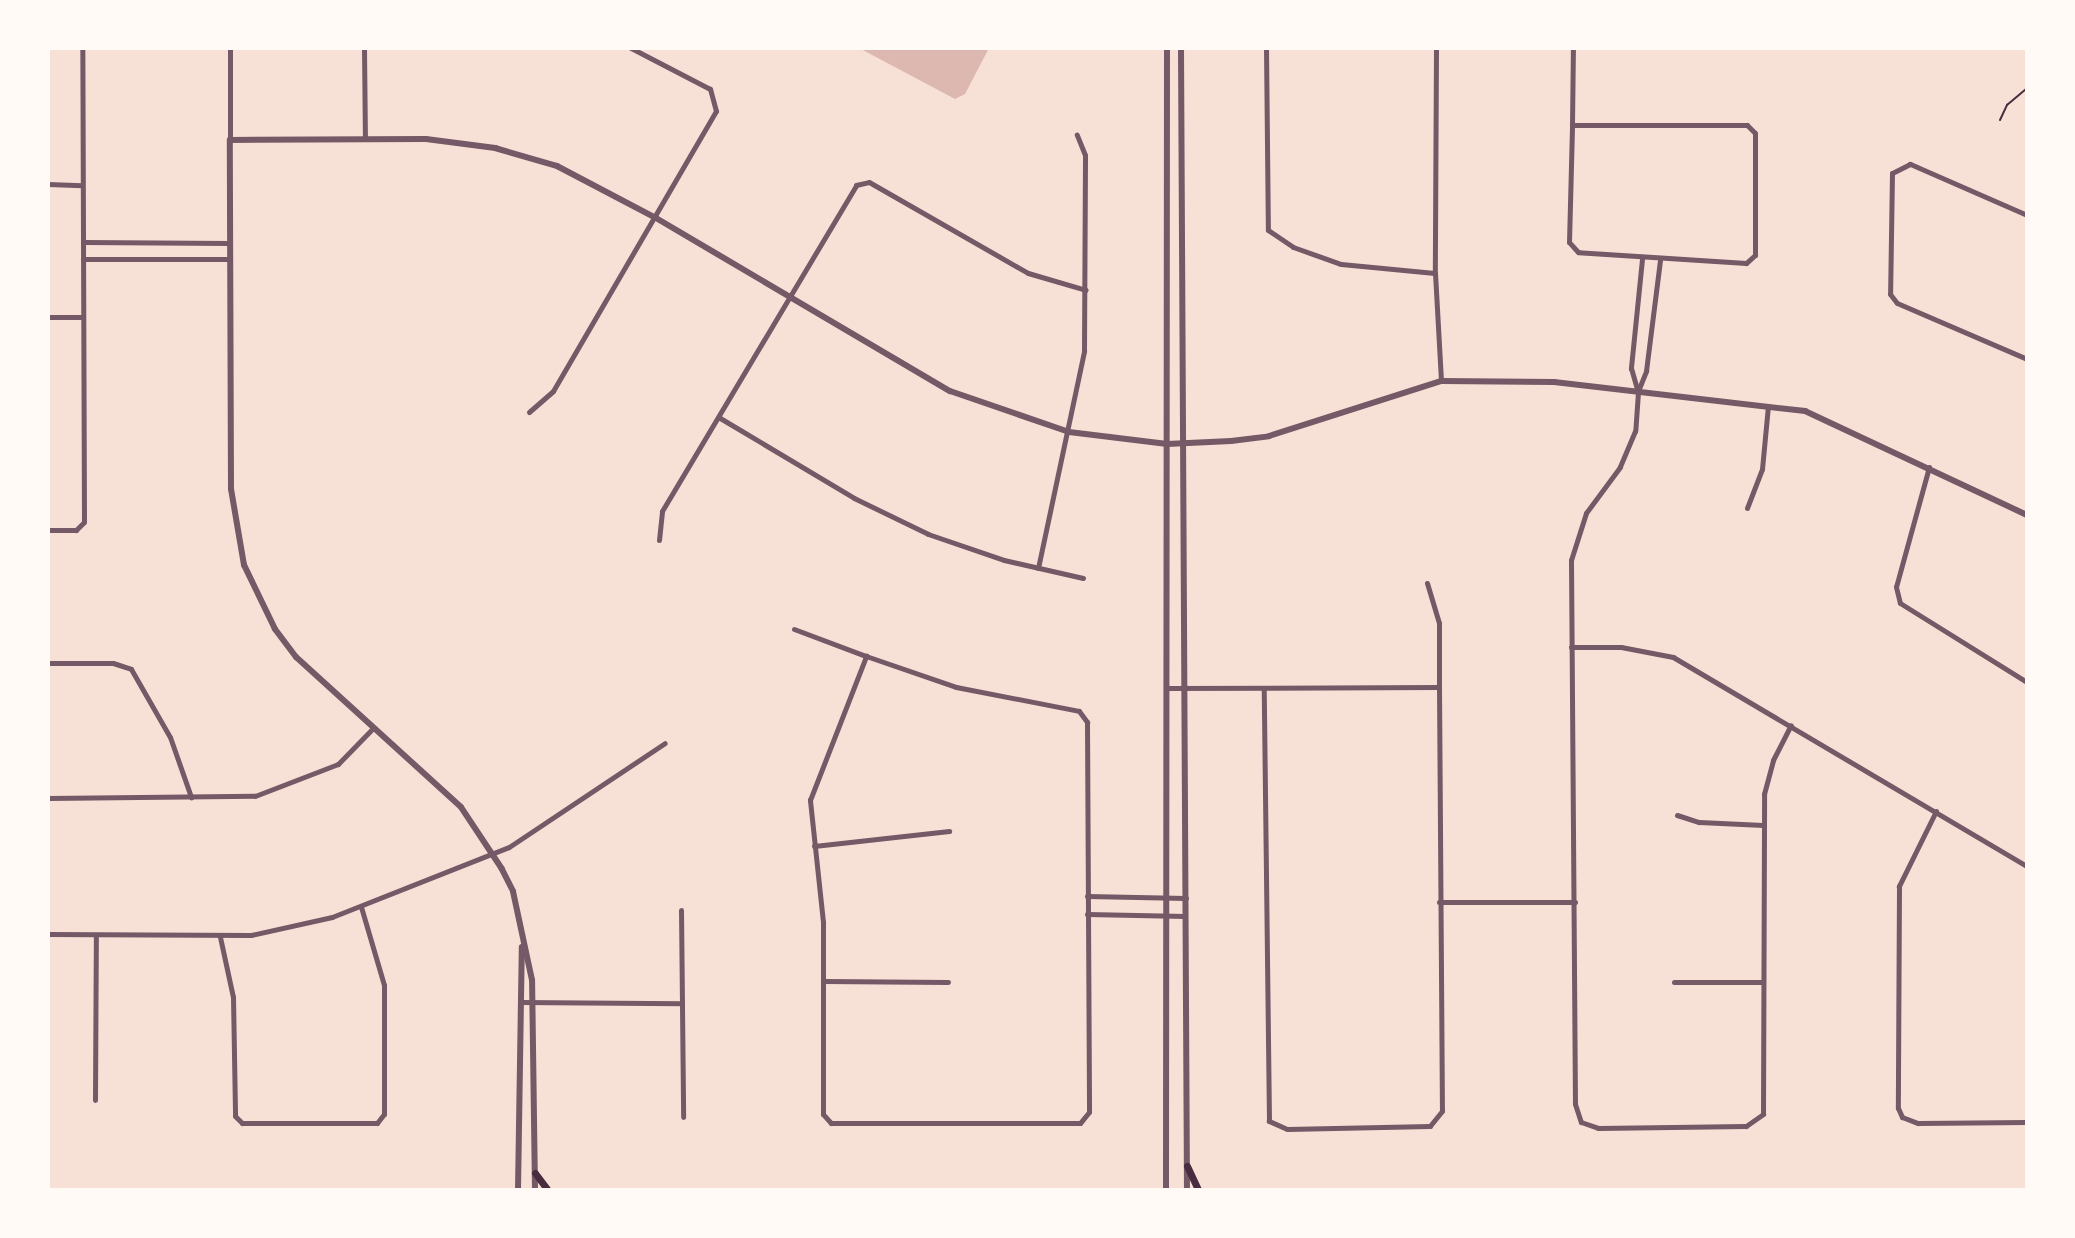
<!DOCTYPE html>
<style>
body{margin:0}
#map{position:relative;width:2075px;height:1238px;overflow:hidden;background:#f7e1d7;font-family:Karla,sans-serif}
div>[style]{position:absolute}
.water>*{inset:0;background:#dcb8b0}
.path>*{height:2px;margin:-1px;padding:0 1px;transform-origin:1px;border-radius:1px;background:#4a2c40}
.minor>*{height:5px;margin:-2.5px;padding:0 2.5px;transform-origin:2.5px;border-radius:2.5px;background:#755966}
.tertiary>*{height:6px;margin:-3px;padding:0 3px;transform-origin:3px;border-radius:3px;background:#755966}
.secondary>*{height:7px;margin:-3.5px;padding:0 3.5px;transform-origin:3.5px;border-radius:3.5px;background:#4a2c40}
span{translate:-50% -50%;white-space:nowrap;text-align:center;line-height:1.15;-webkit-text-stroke:7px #fffaf5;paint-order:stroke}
.frame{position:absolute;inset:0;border:50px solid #fffaf5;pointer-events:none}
</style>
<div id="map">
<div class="water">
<div style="clip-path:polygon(859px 48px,989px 48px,965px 94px,955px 99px)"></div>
</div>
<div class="path">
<div style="left:2000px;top:120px;width:17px;rotate:-65deg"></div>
<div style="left:2007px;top:105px;width:26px;rotate:-40deg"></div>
</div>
<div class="minor">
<div style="left:230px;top:48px;width:92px;rotate:90deg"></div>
<div style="left:364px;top:48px;width:91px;rotate:89.4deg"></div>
<div style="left:1266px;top:48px;width:182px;rotate:89.4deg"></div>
<div style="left:1268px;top:230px;width:30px;rotate:34deg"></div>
<div style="left:1293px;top:247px;width:51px;rotate:19.5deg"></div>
<div style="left:1341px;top:264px;width:94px;rotate:5.5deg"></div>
<div style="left:1436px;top:48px;width:225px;rotate:90.3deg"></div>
<div style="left:1435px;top:273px;width:108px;rotate:86.8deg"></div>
<div style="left:1572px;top:125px;width:175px"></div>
<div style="left:1747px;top:125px;width:11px;rotate:45deg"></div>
<div style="left:1755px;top:133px;width:122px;rotate:90deg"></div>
<div style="left:1755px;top:255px;width:12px;rotate:138deg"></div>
<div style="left:1746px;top:263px;width:168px;rotate:-176.3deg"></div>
<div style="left:1578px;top:252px;width:13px;rotate:-132deg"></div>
<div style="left:1569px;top:242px;width:117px;rotate:-88.5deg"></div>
<div style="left:1572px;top:125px;width:77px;rotate:-89.3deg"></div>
<div style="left:48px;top:184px;width:34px;rotate:2deg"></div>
<div style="left:2027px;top:215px;width:128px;rotate:-156.4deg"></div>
<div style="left:1910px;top:164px;width:20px;rotate:153deg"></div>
<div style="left:1892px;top:173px;width:121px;rotate:90.9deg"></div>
<div style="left:1890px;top:294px;width:11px;rotate:52deg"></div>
<div style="left:1897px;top:303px;width:142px;rotate:23.3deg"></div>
<div style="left:83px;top:242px;width:146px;rotate:0.4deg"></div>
<div style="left:83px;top:259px;width:146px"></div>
<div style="left:1642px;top:259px;width:110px;rotate:95.8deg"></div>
<div style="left:1631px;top:368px;width:25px;rotate:74deg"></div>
<div style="left:1638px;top:392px;width:39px;rotate:94deg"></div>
<div style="left:1635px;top:431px;width:39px;rotate:113deg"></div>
<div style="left:1620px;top:467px;width:57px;rotate:126.5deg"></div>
<div style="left:1586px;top:513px;width:49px;rotate:107.7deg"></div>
<div style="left:1571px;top:560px;width:544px;rotate:89.58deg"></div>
<div style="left:1575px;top:1104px;width:19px;rotate:72deg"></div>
<div style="left:1581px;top:1122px;width:18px;rotate:19deg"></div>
<div style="left:1598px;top:1128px;width:148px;rotate:-0.8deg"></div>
<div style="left:1746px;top:1126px;width:21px;rotate:-35deg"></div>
<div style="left:1763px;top:1114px;width:320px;rotate:-89.8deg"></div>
<div style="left:1764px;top:794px;width:35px;rotate:-75deg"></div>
<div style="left:1773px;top:760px;width:39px;rotate:-63deg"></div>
<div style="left:48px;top:317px;width:35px"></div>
<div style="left:1638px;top:391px;width:22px;rotate:-68deg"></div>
<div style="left:1646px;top:371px;width:112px;rotate:-82.8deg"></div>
<div style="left:529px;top:412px;width:32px;rotate:-41deg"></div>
<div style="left:553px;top:391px;width:324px;rotate:-59.8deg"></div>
<div style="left:716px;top:111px;width:23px;rotate:-105deg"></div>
<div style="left:710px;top:89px;width:89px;rotate:-152.6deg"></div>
<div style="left:720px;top:418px;width:156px;rotate:30.8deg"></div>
<div style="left:854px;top:498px;width:82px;rotate:25.9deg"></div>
<div style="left:928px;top:534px;width:80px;rotate:18.9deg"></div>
<div style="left:1004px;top:560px;width:81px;rotate:12.8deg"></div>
<div style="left:1929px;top:467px;width:124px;rotate:105.4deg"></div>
<div style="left:1896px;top:587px;width:16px;rotate:76deg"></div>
<div style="left:1900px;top:603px;width:150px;rotate:31.9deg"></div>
<div style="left:1747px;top:508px;width:42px;rotate:-69deg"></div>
<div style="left:1762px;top:469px;width:63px;rotate:-84.6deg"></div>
<div style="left:48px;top:530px;width:28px"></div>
<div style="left:76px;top:530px;width:11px;rotate:-45deg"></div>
<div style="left:84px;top:522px;width:474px;rotate:-90.2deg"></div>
<div style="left:659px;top:540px;width:29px;rotate:-84deg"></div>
<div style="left:662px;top:511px;width:379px;rotate:-59.2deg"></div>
<div style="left:856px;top:185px;width:13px;rotate:-13deg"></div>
<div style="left:869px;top:182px;width:183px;rotate:29.8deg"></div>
<div style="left:1028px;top:273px;width:60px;rotate:16.3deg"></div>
<div style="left:1038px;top:568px;width:222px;rotate:-78deg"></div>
<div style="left:1084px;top:351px;width:196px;rotate:-89.7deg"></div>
<div style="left:1085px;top:155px;width:22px;rotate:-112deg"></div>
<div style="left:1427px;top:583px;width:42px;rotate:73.3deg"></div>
<div style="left:1439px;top:623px;width:64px;rotate:90deg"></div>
<div style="left:794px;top:629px;width:77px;rotate:20.6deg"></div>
<div style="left:1571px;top:647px;width:50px"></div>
<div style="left:1621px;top:647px;width:53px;rotate:10.9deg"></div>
<div style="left:1673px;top:657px;width:411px;rotate:30.6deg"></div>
<div style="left:866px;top:656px;width:95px;rotate:19deg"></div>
<div style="left:956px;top:687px;width:125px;rotate:11deg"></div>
<div style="left:1079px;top:711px;width:14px;rotate:54deg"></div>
<div style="left:1087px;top:722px;width:390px;rotate:89.7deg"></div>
<div style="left:1089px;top:1112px;width:14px;rotate:129deg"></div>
<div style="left:1080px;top:1123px;width:249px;rotate:180deg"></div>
<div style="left:831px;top:1123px;width:12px;rotate:-132deg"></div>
<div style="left:823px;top:1114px;width:192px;rotate:-90deg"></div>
<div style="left:823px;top:922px;width:123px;rotate:-96.1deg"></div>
<div style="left:810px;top:800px;width:155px;rotate:-68.7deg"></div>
<div style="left:48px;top:663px;width:65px"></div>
<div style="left:113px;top:663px;width:19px;rotate:18deg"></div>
<div style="left:131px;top:669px;width:78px;rotate:60.2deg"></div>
<div style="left:170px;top:737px;width:64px;rotate:70.7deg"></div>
<div style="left:1168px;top:688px;width:271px;rotate:-0.2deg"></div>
<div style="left:1439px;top:687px;width:424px;rotate:89.6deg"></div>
<div style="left:1442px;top:1111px;width:19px;rotate:129deg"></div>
<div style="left:1430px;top:1126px;width:143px;rotate:178.8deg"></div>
<div style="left:1287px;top:1129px;width:20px;rotate:-156deg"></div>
<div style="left:1269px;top:1121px;width:433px;rotate:-90.7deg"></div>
<div style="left:48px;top:798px;width:207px;rotate:-0.6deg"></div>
<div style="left:255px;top:796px;width:89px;rotate:-21.1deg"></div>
<div style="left:338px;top:764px;width:50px;rotate:-45.8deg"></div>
<div style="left:1936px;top:811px;width:84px;rotate:116.3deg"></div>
<div style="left:1899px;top:886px;width:222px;rotate:90.3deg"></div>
<div style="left:1898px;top:1108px;width:10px;rotate:66deg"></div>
<div style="left:1902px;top:1117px;width:17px;rotate:21deg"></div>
<div style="left:1918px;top:1123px;width:109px;rotate:-0.5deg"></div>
<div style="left:1677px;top:815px;width:23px;rotate:18deg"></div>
<div style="left:1699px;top:822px;width:64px;rotate:2.7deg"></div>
<div style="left:814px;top:846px;width:136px;rotate:-6.3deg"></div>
<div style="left:1087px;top:896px;width:99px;rotate:1.2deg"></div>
<div style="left:1439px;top:902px;width:136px"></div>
<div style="left:681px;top:910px;width:207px;rotate:89.4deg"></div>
<div style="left:1087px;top:914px;width:98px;rotate:1.2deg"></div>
<div style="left:48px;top:934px;width:203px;rotate:0.3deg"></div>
<div style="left:251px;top:935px;width:83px;rotate:-12.5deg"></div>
<div style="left:332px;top:917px;width:190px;rotate:-21.6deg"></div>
<div style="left:509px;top:847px;width:187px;rotate:-33.7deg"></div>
<div style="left:220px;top:937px;width:61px;rotate:77.8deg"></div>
<div style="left:233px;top:997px;width:119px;rotate:89deg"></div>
<div style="left:235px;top:1116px;width:10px;rotate:45deg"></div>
<div style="left:242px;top:1123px;width:135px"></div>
<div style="left:377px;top:1123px;width:11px;rotate:-52deg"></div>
<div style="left:384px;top:1114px;width:129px;rotate:-90deg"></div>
<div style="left:384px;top:985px;width:81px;rotate:-106.4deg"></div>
<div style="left:824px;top:981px;width:124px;rotate:0.5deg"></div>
<div style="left:1674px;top:982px;width:89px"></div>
<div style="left:520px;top:1002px;width:162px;rotate:0.4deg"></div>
<div style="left:95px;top:1100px;width:165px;rotate:-89.7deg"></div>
</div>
<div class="tertiary">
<div style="left:1181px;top:48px;width:1142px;rotate:89.7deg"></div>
<div style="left:518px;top:1190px;width:243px;rotate:-89.1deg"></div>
<div style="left:535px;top:1190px;width:210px;rotate:-90.8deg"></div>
<div style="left:532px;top:980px;width:91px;rotate:-102.1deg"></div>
<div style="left:513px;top:891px;width:25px;rotate:-117deg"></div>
<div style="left:502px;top:869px;width:74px;rotate:-123.5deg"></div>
<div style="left:461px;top:807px;width:223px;rotate:-137.7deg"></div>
<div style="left:296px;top:657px;width:35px;rotate:-127deg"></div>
<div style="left:275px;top:629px;width:71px;rotate:-115.8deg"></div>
<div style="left:244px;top:565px;width:77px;rotate:-99.7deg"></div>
<div style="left:231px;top:489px;width:349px;rotate:-90.2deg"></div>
<div style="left:230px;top:140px;width:196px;rotate:-0.3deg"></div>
<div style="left:426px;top:139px;width:70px;rotate:7.4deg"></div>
<div style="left:495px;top:148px;width:65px;rotate:16.2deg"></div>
<div style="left:557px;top:166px;width:112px;rotate:27.7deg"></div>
<div style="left:656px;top:218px;width:341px;rotate:30.5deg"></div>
<div style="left:950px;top:391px;width:126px;rotate:19deg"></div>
<div style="left:1069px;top:432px;width:99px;rotate:7deg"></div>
<div style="left:1167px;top:444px;width:64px;rotate:-2.7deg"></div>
<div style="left:1231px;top:441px;width:38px;rotate:-7deg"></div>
<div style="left:1269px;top:436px;width:181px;rotate:-17.7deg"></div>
<div style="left:1441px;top:381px;width:113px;rotate:0.5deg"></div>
<div style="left:1554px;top:382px;width:253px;rotate:6.6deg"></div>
<div style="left:1805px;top:411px;width:245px;rotate:25.1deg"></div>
<div style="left:1166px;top:1190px;width:1142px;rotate:-89.95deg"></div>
</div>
<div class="secondary">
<div style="left:1187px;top:1166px;width:26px;rotate:65deg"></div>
<div style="left:535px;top:1173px;width:21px;rotate:53deg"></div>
</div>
<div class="frame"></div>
</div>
